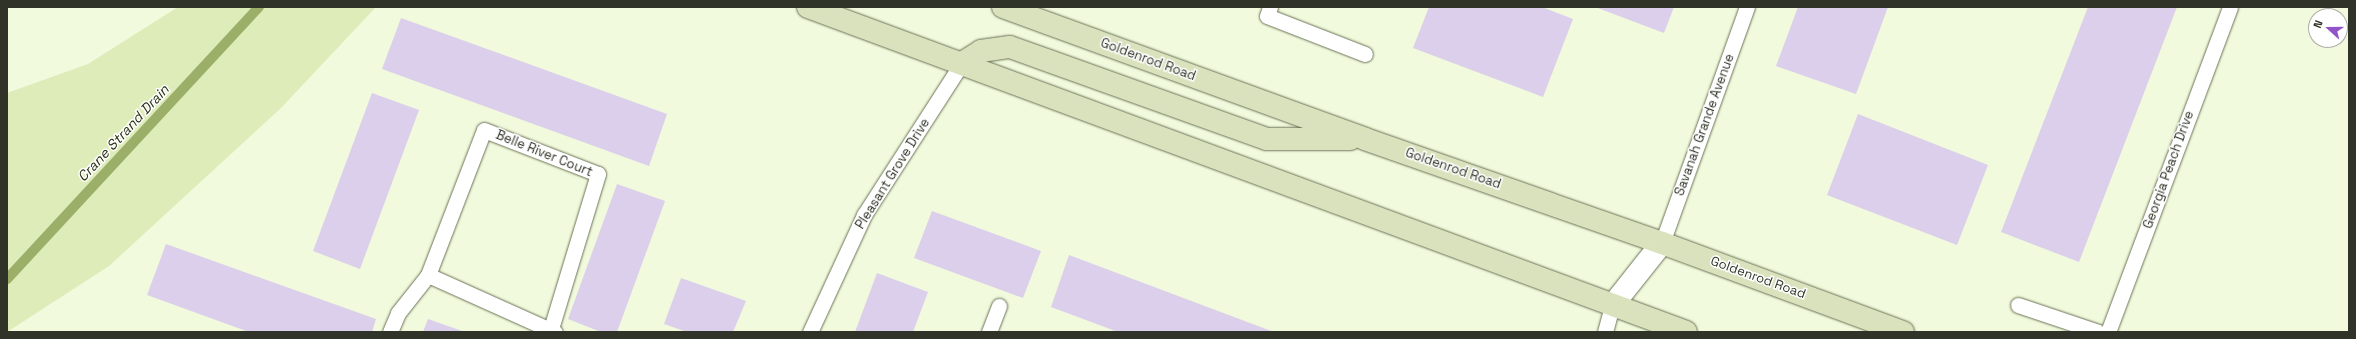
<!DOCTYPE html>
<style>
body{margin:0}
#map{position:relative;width:2356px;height:339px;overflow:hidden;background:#f1fadc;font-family:"Space Grotesk",sans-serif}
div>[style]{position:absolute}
.green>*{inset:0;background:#ddecb9}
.stream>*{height:10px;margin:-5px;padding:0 5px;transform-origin:5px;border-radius:5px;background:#9caf69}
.building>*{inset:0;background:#dbcfeb}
.roads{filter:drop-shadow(0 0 1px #6a7257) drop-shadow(0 0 1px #6a7257)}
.service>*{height:15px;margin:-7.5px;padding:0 7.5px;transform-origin:7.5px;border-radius:7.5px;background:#fff}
.minor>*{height:22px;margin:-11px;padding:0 11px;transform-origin:11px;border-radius:11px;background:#fff}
.secondary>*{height:22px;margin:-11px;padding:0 11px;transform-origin:11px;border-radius:11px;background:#dae2bd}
span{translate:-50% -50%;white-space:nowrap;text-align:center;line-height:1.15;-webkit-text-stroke:3px #fff;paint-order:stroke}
.street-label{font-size:13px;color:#303428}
.water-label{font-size:14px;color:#293112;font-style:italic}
.frame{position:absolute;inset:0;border:8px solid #303428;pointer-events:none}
.north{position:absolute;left:2308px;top:8px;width:40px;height:40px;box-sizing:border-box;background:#fff;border:1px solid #acaea9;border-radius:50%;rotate:291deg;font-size:11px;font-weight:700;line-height:16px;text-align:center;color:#303428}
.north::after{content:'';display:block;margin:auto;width:14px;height:18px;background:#9053ca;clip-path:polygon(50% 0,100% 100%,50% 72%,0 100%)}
</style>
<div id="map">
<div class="green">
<div style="clip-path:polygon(178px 7px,376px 7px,280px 109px,109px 266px,7px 332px,7px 93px,88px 64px)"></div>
</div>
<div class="stream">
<div style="left:7px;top:279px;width:371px;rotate:-47.2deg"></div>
</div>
<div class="building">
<div style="clip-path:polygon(1429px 7px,1542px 7px,1573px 19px,1543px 97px,1413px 48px)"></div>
<div style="clip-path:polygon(1595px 7px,1674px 7px,1664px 33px)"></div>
<div style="clip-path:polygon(1798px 7px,1888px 7px,1856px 94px,1776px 66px)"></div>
<div style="clip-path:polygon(2088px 7px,2177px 7px,2079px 262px,2001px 232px)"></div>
<div style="clip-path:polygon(401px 18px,667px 114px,649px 166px,382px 69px)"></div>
<div style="clip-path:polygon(372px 93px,419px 110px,360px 269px,313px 251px)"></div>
<div style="clip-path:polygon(1858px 114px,1988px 165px,1957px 245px,1827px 195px)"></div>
<div style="clip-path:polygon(617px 184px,665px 201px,617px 332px,601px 332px,568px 319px)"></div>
<div style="clip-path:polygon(932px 211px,1041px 251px,1023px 298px,914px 258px)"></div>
<div style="clip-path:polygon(166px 244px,376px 319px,372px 332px,249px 332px,147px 295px)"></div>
<div style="clip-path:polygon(1069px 255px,1274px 332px,1118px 332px,1051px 307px)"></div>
<div style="clip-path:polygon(877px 273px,928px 292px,913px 332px,855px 332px)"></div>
<div style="clip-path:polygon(681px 278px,746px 301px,733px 332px,687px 332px,664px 324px)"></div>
<div style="clip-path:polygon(428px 319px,465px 332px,423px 332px)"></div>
</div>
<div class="roads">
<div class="service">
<div style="left:1270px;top:7px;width:9px;rotate:108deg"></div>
<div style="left:1267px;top:16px;width:105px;rotate:21.2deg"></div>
<div style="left:1662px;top:243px;width:251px;rotate:-70.2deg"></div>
<div style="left:428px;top:275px;width:155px;rotate:-68.9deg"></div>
<div style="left:484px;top:130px;width:122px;rotate:21.1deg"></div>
<div style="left:598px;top:174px;width:165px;rotate:106.9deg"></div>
<div style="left:2018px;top:305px;width:84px;rotate:18.6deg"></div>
<div style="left:390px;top:332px;width:21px;rotate:-67deg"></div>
<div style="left:398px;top:313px;width:48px;rotate:-51.7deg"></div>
<div style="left:428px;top:275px;width:139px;rotate:24.2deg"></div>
<div style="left:810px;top:332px;width:129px;rotate:-65.2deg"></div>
<div style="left:864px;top:215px;width:181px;rotate:-57.2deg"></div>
<div style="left:989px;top:332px;width:28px;rotate:-69deg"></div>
<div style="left:1605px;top:332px;width:27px;rotate:-75deg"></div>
<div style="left:2108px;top:332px;width:347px;rotate:-69.4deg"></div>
</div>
<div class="minor">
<div style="left:1612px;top:306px;width:80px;rotate:-51.6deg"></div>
</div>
<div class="secondary">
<div style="left:808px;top:7px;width:936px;rotate:20.31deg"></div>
<div style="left:1003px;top:7px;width:385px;rotate:20deg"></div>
<div style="left:1365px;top:139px;width:315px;rotate:19.3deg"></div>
<div style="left:1662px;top:243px;width:257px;rotate:20.3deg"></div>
<div style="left:962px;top:63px;width:22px;rotate:-32deg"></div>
<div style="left:981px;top:51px;width:29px;rotate:-8deg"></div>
<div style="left:1010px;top:47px;width:273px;rotate:19.7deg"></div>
<div style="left:1267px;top:139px;width:83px"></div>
</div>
</div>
<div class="street-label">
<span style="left:1148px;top:60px;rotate:20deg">Goldenrod Road</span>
<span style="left:1705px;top:125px;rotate:-70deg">Savanah Grande Avenue</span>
<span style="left:544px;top:154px;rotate:22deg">Belle River Court</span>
<span style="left:1453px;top:169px;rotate:19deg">Goldenrod Road</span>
<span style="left:2169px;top:170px;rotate:-70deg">Georgia Peach Drive</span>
<span style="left:893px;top:174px;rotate:-58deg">Pleasant Grove Drive</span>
<span style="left:1758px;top:278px;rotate:20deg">Goldenrod Road</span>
</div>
<div class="water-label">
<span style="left:123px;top:133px;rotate:-47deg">Crane Strand Drain</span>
</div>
<div class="frame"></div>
<div class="north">N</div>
</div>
